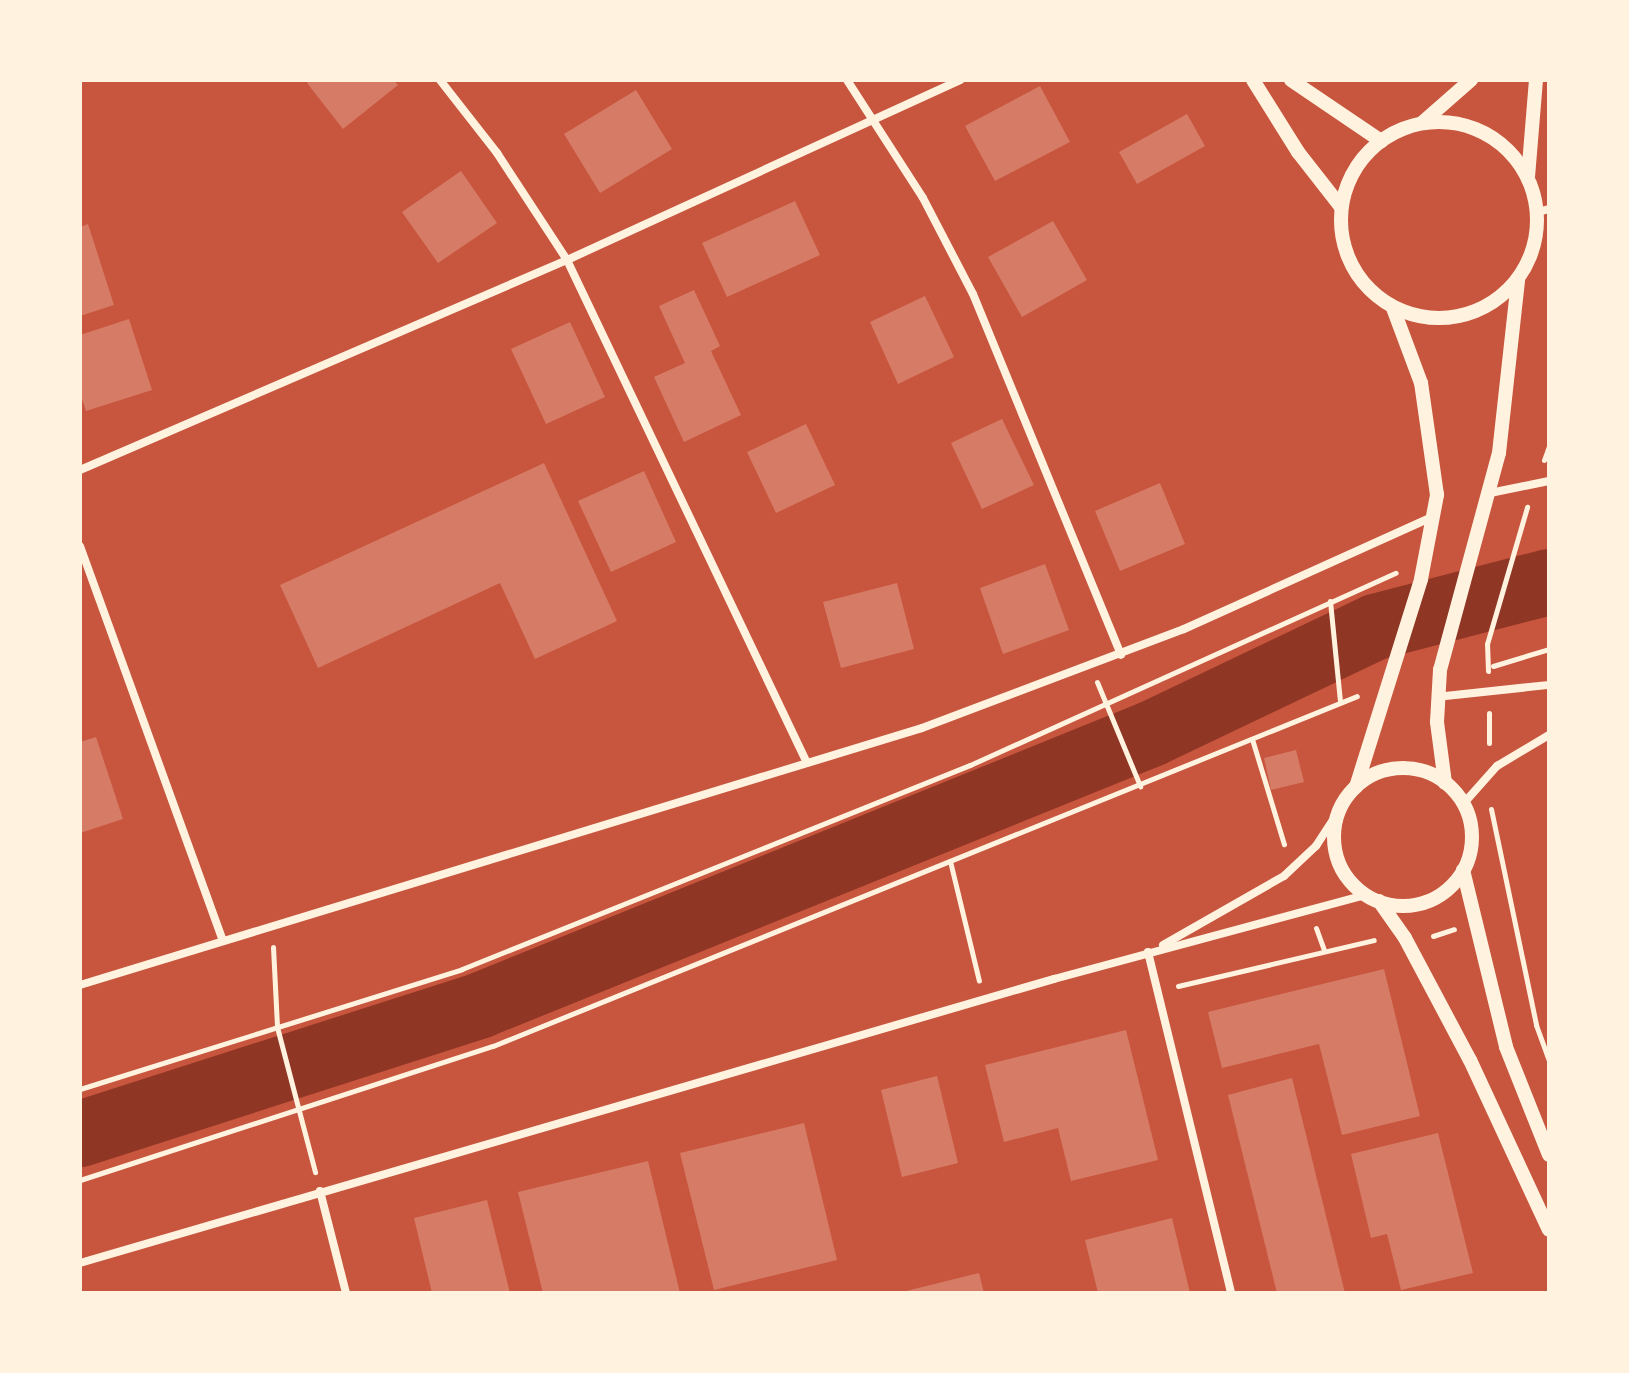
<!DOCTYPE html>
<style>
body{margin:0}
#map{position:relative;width:1629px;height:1373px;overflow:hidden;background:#c8553d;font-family:"Noto Sans",sans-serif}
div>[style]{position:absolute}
.river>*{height:66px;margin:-33px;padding:0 33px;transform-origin:33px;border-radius:33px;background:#8f3625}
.building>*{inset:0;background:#d67c66}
.path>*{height:5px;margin:-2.5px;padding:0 2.5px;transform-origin:2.5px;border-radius:2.5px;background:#fff3e0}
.minor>*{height:8px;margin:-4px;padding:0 4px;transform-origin:4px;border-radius:4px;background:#fff3e0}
.tertiary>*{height:14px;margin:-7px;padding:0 7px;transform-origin:7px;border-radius:7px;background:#fff3e0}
.tertiary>.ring{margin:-7px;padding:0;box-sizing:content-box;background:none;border:14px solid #fff3e0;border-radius:50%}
span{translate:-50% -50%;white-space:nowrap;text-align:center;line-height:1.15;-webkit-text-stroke:8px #fff3e0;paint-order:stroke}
.frame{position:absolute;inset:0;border:82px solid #fff3e0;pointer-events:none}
</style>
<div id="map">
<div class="river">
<div style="left:80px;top:1134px;width:421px;rotate:-17.8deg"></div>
<div style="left:481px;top:1005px;width:723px;rotate:-22.02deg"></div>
<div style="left:1151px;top:734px;width:248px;rotate:-25.5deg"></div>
<div style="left:1375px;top:627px;width:180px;rotate:-14.5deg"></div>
</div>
<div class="building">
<div style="clip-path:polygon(311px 80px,393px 80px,398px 85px,343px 129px,307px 83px)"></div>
<div style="clip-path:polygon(1040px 86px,1070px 142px,995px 181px,965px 126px)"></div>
<div style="clip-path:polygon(636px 90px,672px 149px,600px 193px,564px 134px)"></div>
<div style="clip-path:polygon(1187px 114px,1205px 146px,1137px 184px,1119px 152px)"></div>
<div style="clip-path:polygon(461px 171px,497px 223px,438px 263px,402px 212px)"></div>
<div style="clip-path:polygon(795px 201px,820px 255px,727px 297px,702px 243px)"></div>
<div style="clip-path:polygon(1053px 221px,1087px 280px,1022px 317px,988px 257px)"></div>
<div style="clip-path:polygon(88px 224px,114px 305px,80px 316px,80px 227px)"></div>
<div style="clip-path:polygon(694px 290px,720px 346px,711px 351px,741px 415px,684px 442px,654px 377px,685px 363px,659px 306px)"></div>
<div style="clip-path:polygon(925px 296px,954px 357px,898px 384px,870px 322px)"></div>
<div style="clip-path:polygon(129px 319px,152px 390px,86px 411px,80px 393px,80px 335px)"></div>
<div style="clip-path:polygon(570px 322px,605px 397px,546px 424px,511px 349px)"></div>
<div style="clip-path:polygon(1002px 419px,1034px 485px,982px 509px,951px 443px)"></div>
<div style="clip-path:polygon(806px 424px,835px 485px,776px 513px,747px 452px)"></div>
<div style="clip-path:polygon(544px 463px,617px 621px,535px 659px,500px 583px,318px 668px,280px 585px)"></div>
<div style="clip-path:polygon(644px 471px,676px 542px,611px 572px,578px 501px)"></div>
<div style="clip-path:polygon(1160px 483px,1185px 544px,1120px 571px,1095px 511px)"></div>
<div style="clip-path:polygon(1045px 564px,1069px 630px,1003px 654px,980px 588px)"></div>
<div style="clip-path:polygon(897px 583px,914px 649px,841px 668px,823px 602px)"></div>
<div style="clip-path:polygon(96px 737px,123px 819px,80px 833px,80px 742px)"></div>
<div style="clip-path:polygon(1296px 750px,1304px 782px,1271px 790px,1264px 758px)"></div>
<div style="clip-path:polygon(1384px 969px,1420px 1116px,1342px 1135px,1319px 1044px,1222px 1068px,1208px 1012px)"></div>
<div style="clip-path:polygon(1126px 1030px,1158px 1160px,1071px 1181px,1058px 1128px,1004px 1142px,985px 1065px)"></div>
<div style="clip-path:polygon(937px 1076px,958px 1163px,902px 1177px,881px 1090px)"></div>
<div style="clip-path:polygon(1292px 1078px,1345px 1293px,1277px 1293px,1228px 1095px)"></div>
<div style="clip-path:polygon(804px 1123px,837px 1260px,714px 1290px,680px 1153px)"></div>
<div style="clip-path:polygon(1438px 1133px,1473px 1273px,1401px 1290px,1387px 1234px,1371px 1238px,1351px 1154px)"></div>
<div style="clip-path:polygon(648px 1161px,680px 1293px,543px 1293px,518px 1192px)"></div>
<div style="clip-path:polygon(487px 1200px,510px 1293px,432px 1293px,414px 1218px)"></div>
<div style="clip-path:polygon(1172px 1218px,1190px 1293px,1098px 1293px,1085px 1240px)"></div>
<div style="clip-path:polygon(979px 1273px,984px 1293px,902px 1293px,902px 1292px)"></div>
</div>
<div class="path">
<div style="left:1544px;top:460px;width:15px;rotate:-70deg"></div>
<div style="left:1330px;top:601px;width:100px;rotate:84.3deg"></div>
<div style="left:1493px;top:666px;width:59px;rotate:-16.9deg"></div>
<div style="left:1488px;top:671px;width:27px;rotate:-92deg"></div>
<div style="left:1487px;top:644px;width:143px;rotate:-73.7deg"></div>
<div style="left:1097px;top:682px;width:113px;rotate:67.5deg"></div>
<div style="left:1489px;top:713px;width:30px;rotate:90deg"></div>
<div style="left:1252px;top:739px;width:110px;rotate:73.1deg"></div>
<div style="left:1491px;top:809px;width:221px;rotate:78.2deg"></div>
<div style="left:1536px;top:1025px;width:38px;rotate:70deg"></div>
<div style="left:950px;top:861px;width:123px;rotate:76.4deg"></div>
<div style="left:1316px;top:928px;width:23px;rotate:70deg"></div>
<div style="left:1433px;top:936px;width:22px;rotate:-18deg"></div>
<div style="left:273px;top:947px;width:80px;rotate:87.1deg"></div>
<div style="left:277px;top:1027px;width:150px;rotate:75.3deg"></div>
<div style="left:1178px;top:986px;width:201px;rotate:-13.2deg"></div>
<div style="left:80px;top:1089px;width:400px;rotate:-17.4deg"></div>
<div style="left:462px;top:969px;width:547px;rotate:-21.88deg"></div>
<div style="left:970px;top:765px;width:467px;rotate:-24.3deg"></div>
<div style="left:80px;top:1180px;width:434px;rotate:-18deg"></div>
<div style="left:493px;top:1046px;width:932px;rotate:-22.05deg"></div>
</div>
<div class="minor">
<div style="left:440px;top:80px;width:93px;rotate:52deg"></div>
<div style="left:497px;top:153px;width:128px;rotate:56.8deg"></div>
<div style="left:567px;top:260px;width:557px;rotate:64.49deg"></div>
<div style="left:847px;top:80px;width:140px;rotate:57.2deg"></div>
<div style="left:923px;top:198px;width:108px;rotate:62.5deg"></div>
<div style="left:973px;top:294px;width:390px;rotate:67.7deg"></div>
<div style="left:1538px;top:212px;width:11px;rotate:-15deg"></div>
<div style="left:80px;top:470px;width:530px;rotate:-23.33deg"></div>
<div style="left:567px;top:260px;width:433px;rotate:-24.6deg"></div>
<div style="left:1490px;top:493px;width:60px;rotate:-11.5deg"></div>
<div style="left:80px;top:546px;width:420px;rotate:70.1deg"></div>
<div style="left:1436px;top:697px;width:114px;rotate:-6.1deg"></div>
<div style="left:1464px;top:803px;width:50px;rotate:-48.3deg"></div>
<div style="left:1497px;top:766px;width:61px;rotate:-30.8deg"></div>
<div style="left:1163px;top:945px;width:139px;rotate:-29.7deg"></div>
<div style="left:1284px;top:876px;width:44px;rotate:-43.2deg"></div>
<div style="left:1316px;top:846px;width:44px;rotate:-57deg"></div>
<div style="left:1148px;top:952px;width:351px;rotate:76.3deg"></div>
<div style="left:80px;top:985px;width:880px;rotate:-16.97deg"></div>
<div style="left:922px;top:728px;width:280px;rotate:-20.7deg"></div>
<div style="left:1184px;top:629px;width:274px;rotate:-24.3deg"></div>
<div style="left:320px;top:1191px;width:105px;rotate:75.7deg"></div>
<div style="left:80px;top:1263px;width:1015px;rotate:-16.26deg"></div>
<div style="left:1054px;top:979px;width:323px;rotate:-15.1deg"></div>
</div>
<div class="tertiary">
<div style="left:1253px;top:80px;width:85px;rotate:58deg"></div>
<div style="left:1298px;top:152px;width:70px;rotate:52deg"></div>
<div style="left:1291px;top:80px;width:109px;rotate:34.1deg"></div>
<div class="ring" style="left:1341px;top:122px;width:182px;height:182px"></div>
<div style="left:1423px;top:122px;width:64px;rotate:-41.2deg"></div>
<div style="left:1528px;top:177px;width:97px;rotate:-85.3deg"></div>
<div class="ring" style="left:1334px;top:768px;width:124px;height:124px"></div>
<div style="left:1445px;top:783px;width:62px;rotate:-97.5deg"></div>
<div style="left:1437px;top:722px;width:52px;rotate:-86.7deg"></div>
<div style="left:1440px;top:670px;width:225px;rotate:-74.8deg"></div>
<div style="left:1499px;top:453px;width:174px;rotate:-83.7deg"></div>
<div style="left:1356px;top:787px;width:218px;rotate:-72.6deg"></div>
<div style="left:1421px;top:579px;width:86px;rotate:-79.2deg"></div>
<div style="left:1437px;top:495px;width:113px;rotate:-98.1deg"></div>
<div style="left:1421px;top:383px;width:80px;rotate:-110.5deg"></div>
<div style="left:1463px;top:870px;width:182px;rotate:76.3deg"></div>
<div style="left:1506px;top:1047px;width:116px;rotate:68.3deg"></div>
<div style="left:1379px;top:901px;width:45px;rotate:54.9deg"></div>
<div style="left:1405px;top:938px;width:138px;rotate:62deg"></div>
<div style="left:1470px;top:1060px;width:187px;rotate:65.1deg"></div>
</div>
<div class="frame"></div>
</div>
